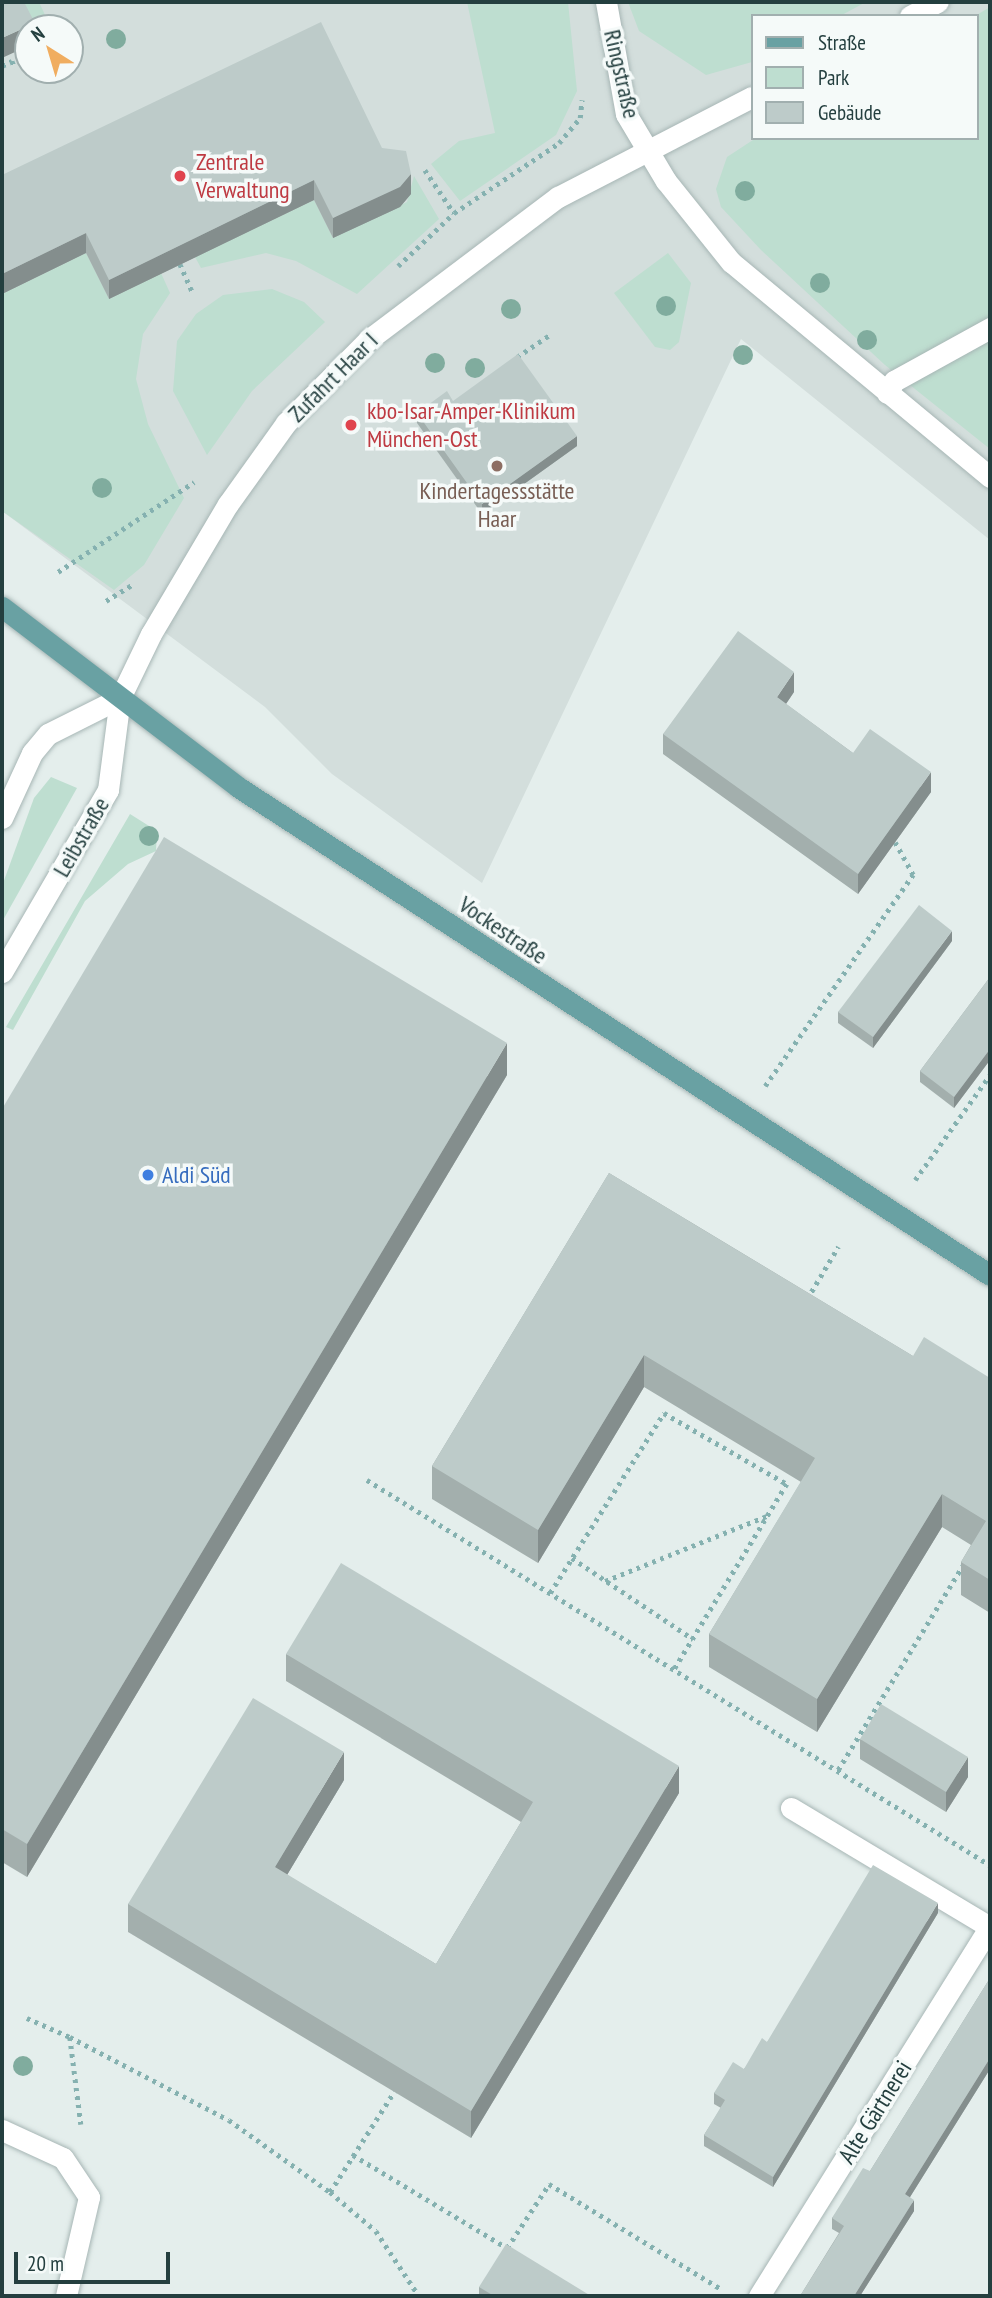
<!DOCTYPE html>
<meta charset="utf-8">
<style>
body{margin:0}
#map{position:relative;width:992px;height:2298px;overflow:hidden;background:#e4eeec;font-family:"PT Sans Narrow",sans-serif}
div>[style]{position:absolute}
.built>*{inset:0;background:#d3dedc}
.green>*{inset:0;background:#beded0}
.path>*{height:4.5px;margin-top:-2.25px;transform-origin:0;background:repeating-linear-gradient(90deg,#85b1b0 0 3.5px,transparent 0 8.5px)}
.roads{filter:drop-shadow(0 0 2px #a7b6b5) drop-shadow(0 0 2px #a7b6b5)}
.minor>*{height:21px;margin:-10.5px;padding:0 10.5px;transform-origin:10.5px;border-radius:10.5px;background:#fff}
.major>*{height:21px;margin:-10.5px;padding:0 10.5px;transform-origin:10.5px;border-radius:10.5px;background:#69a1a3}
.trees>*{width:20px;height:20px;margin:-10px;border-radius:50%;background:#80ac9e}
.wall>*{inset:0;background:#a3afad}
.shaded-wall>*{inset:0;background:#848e8d}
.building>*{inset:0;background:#bdcbc9}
.dots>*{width:19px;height:19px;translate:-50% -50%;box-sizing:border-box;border:4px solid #f5faf9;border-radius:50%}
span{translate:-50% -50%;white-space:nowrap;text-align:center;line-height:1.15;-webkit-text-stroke:7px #f5faf9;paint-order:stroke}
.street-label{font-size:24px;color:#243f3f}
.health-label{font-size:24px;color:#be3a42}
.left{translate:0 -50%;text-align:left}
.education-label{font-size:24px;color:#785e54}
.shop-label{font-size:24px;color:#366cbe}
.frame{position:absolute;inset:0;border:4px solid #243f3f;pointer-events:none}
.legend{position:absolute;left:751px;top:14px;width:228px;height:126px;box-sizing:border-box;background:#f5faf9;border:2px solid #a1afaf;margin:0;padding:9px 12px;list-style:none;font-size:21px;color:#243f3f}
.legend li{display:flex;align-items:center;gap:14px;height:35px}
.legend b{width:35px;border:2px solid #a1afaf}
.north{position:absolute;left:14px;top:14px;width:70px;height:70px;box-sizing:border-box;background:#f5faf9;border:2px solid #a1afaf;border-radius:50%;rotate:323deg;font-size:19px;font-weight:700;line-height:28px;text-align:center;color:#243f3f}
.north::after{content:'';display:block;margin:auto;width:24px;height:32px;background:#f0ad60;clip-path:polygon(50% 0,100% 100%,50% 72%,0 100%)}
.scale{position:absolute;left:14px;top:2252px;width:156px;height:32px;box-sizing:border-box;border:4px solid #243f3f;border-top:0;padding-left:9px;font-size:21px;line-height:24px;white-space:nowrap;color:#243f3f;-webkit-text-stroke:5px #f5faf9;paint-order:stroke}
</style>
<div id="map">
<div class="built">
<div style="clip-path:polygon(evenodd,2px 2px,990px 2px,990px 540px,741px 339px,482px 883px,332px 774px,265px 707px,2px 511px,2px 2px,752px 16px,976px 16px,976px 138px,752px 138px,752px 16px,2px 2px,28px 28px,70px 28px,70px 70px,28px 70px,28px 28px)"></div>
</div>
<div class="green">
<div style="clip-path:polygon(15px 2px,39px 2px,51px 28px,28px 28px)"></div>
<div style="clip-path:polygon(467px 2px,568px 2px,577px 91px,556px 135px,460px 201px,431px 164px,459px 141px,495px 133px)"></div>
<div style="clip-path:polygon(628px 2px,866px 2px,840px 16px,752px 16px,752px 62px,706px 75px,639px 31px)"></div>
<div style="clip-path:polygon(990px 7px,990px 449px,885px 365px,761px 250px,721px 207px,716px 189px,727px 157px,756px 138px,976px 138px,975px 16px)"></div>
<div style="clip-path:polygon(414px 176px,439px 219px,357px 294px,296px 261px,266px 253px,201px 268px,195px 257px,314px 200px,333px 238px,407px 202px)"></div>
<div style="clip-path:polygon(86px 253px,109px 299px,161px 273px,170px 293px,143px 334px,136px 379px,148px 424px,184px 498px,144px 565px,114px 590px,2px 511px,2px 294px)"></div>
<div style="clip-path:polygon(668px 253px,691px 283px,679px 342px,670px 350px,655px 347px,614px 293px)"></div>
<div style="clip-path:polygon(272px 289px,304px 302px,325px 322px,252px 391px,207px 455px,173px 391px,177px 341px,196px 314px,223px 295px)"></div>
<div style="clip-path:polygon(51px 777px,77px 788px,2px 922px,2px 886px,34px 798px)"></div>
<div style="clip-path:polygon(130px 814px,157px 831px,156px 851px,128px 864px,85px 901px,13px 1030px,6px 1027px)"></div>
</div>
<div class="path">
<div style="left:2px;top:66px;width:11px;rotate:-27deg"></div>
<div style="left:12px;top:61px;width:8px;rotate:67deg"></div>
<div style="left:425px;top:170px;width:52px;rotate:56deg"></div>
<div style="left:180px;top:264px;width:30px;rotate:66deg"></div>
<div style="left:398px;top:266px;width:77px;rotate:-43.4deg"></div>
<div style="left:454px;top:213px;width:126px;rotate:-33.7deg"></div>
<div style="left:559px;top:143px;width:33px;rotate:-50deg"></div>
<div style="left:580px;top:118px;width:18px;rotate:-84deg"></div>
<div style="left:517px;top:357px;width:41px;rotate:-34.1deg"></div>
<div style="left:58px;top:572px;width:163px;rotate:-33.5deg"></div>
<div style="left:106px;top:601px;width:31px;rotate:-32deg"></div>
<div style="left:765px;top:1086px;width:258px;rotate:-55deg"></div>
<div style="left:913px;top:875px;width:37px;rotate:-119deg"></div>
<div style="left:915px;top:1180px;width:129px;rotate:-54.5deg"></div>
<div style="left:807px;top:1299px;width:61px;rotate:-59.2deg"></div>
<div style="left:367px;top:1480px;width:732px;rotate:31.72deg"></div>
<div style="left:572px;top:1558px;width:146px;rotate:33.8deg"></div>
<div style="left:605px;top:1581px;width:175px;rotate:-21.9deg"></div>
<div style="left:550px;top:1593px;width:213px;rotate:-57.7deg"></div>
<div style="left:664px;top:1413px;width:142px;rotate:30deg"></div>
<div style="left:787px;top:1484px;width:218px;rotate:121.3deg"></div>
<div style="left:838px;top:1770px;width:240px;rotate:-58.6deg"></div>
<div style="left:27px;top:2018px;width:47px;rotate:23.8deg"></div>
<div style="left:70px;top:2037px;width:88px;rotate:82.8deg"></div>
<div style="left:70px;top:2037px;width:179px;rotate:27.6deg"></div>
<div style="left:229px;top:2120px;width:124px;rotate:35.5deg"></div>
<div style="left:330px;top:2192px;width:60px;rotate:40.3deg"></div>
<div style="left:376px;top:2231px;width:78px;rotate:56.5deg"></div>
<div style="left:353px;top:2155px;width:180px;rotate:31.1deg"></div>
<div style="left:507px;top:2248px;width:77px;rotate:-56.7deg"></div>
<div style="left:549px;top:2184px;width:202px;rotate:31.4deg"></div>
<div style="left:330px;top:2192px;width:119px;rotate:-57.4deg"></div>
</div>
<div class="roads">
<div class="minor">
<div style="left:606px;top:2px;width:114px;rotate:79.9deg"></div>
<div style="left:626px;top:114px;width:78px;rotate:59.2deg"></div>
<div style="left:666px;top:181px;width:104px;rotate:51.3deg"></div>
<div style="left:731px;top:262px;width:337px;rotate:39.7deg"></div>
<div style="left:910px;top:16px;width:31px;rotate:-27deg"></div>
<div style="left:887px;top:393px;width:14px;rotate:-60deg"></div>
<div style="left:894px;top:381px;width:110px;rotate:-28.9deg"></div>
<div style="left:2px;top:818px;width:72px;rotate:-65.2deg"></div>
<div style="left:32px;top:753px;width:25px;rotate:-50deg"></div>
<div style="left:48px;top:734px;width:80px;rotate:-26.6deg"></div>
<div style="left:2px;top:972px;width:211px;rotate:-59.8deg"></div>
<div style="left:108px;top:790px;width:93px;rotate:-82.6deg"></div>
<div style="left:120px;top:698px;width:71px;rotate:-64.2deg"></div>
<div style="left:151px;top:634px;width:151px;rotate:-59.4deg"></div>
<div style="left:228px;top:504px;width:100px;rotate:-54.4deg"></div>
<div style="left:286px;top:423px;width:117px;rotate:-45.3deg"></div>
<div style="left:368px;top:340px;width:238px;rotate:-37deg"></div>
<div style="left:558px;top:197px;width:218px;rotate:-27.3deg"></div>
<div style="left:791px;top:1808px;width:232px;rotate:30.9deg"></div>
<div style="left:2px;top:2130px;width:67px;rotate:24.7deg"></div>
<div style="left:63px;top:2158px;width:47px;rotate:56.3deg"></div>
<div style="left:89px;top:2197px;width:102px;rotate:103.1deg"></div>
<div style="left:759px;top:2296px;width:435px;rotate:-58deg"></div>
</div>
<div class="major">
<div style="left:2px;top:607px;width:297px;rotate:37.3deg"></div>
<div style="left:238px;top:787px;width:896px;rotate:32.98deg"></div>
</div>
</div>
<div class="trees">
<div style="left:116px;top:39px"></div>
<div style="left:745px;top:191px"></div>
<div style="left:820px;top:283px"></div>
<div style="left:666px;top:306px"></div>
<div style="left:511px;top:309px"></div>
<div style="left:867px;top:340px"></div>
<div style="left:743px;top:355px"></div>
<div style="left:435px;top:363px"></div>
<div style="left:475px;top:368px"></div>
<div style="left:102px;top:488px"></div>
<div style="left:149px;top:836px"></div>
<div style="left:23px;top:2066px"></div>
</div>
<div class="wall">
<div style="clip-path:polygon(382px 148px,411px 194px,400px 207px,333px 238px,314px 200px,109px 299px,86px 253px,2px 294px,2px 175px)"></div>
<div style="clip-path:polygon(453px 401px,577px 446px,482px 514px,417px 423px,417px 413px)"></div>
<div style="clip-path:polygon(794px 692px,786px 704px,853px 753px,931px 792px,858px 894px,663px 754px,663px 734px)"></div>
<div style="clip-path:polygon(952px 941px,873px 1048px,838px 1023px,838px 1012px)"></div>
<div style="clip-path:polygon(990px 977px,990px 1060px,954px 1108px,920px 1082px,920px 1071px)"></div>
<div style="clip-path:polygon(507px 1075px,27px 1877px,2px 1862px,2px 1109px)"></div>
<div style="clip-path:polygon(609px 1173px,913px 1356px,990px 1378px,990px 1613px,961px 1595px,961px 1562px,971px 1545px,942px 1527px,817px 1732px,709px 1667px,709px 1634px,801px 1482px,644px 1387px,538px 1563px,432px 1499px,432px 1466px)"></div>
<div style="clip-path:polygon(286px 1654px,679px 1793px,471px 2138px,128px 1932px,128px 1904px,344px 1780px,287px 1875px,436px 1964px,521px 1822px,286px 1681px)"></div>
<div style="clip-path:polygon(860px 1739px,968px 1777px,946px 1812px,860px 1759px)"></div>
<div style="clip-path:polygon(938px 1913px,773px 2187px,704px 2146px,704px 2135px,721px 2108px,714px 2104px,714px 2093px,744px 2069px,767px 2042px)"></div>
<div style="clip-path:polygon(990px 1978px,990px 2069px,910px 2197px,914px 2211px,860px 2296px,800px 2296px,839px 2233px,832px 2229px,832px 2218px,870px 2171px)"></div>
<div style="clip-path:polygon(479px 2287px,591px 2296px,479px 2296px)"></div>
</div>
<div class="shaded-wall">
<div style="clip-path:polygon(35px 23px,35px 28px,28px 28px,28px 46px,2px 58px,2px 38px)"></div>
<div style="clip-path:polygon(411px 174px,411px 194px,400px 207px,333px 238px,333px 218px)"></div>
<div style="clip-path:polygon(314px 180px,314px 200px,109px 299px,109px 280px)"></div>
<div style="clip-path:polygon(86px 233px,86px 253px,2px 294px,2px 274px)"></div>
<div style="clip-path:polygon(577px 436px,577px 446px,482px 514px,482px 504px)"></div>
<div style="clip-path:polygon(794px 672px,794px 692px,777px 717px,777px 697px)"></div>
<div style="clip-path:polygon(931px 772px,931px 792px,858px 894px,858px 874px)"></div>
<div style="clip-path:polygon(952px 931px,952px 941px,873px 1048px,873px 1037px)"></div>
<div style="clip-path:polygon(507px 1043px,507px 1075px,27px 1877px,27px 1844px)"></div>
<div style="clip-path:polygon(990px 1049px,990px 1060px,954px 1108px,954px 1097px)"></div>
<div style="clip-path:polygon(644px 1355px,644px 1387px,538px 1563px,538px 1530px)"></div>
<div style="clip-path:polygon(942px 1494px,942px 1527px,817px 1732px,817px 1699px)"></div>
<div style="clip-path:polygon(344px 1752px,344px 1780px,275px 1895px,275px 1867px)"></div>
<div style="clip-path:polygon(968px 1757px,968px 1777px,946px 1812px,946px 1792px)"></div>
<div style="clip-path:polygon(679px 1766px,679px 1793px,471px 2138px,471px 2111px)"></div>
<div style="clip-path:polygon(938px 1903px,938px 1913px,773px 2187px,773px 2177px)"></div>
<div style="clip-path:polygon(990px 2058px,990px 2069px,905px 2205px,905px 2194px)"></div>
<div style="clip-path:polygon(914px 2200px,914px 2211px,860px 2296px,854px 2296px)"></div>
</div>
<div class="building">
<div style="clip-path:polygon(2px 2px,24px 2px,35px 23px,2px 38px)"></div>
<div style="clip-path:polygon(321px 22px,382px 148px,406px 151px,411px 174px,400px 187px,333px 218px,314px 180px,109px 280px,86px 233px,2px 274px,2px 175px)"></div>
<div style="clip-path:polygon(518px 354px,577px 436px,482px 504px,417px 413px,447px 391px,453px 401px)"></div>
<div style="clip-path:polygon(738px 631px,794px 672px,777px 697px,853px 753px,870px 729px,931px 772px,858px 874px,663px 734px)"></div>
<div style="clip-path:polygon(164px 837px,507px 1043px,27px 1844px,2px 1829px,2px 1109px)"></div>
<div style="clip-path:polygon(919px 905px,952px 931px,873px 1037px,838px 1012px)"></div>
<div style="clip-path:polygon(990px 977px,990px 1049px,954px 1097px,920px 1071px)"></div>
<div style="clip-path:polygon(609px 1173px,913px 1356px,924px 1337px,990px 1378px,990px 1580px,961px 1562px,986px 1521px,942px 1494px,817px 1699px,709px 1634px,815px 1458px,644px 1355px,538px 1530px,432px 1466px)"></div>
<div style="clip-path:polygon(341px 1563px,679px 1766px,471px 2111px,128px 1904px,253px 1698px,344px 1752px,275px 1867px,436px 1964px,533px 1802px,286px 1654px)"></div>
<div style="clip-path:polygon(881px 1704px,968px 1757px,946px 1792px,860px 1739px)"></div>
<div style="clip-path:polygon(873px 1865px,938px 1903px,773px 2177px,704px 2135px,725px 2100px,714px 2093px,733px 2062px,744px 2069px,762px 2038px,767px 2042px)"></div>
<div style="clip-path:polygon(990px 1978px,990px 2058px,905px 2194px,914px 2200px,854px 2296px,800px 2296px,844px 2226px,832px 2218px,863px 2168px,870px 2171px)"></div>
<div style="clip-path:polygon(506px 2244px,591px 2296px,494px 2296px,479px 2287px)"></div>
</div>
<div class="dots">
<div style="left:180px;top:176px;background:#e0444e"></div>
<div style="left:351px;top:425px;background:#e0444e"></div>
<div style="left:497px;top:466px;background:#8d6e63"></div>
<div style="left:148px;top:1175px;background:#3f7fe0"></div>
</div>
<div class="street-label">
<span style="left:622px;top:74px;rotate:77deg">Ringstraße</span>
<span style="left:333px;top:377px;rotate:-45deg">Zufahrt Haar I</span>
<span style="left:81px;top:837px;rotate:-60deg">Leibstraße</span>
<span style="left:503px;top:930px;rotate:34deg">Vockestraße</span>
<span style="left:875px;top:2112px;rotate:-58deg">Alte Gärtnerei</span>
</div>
<div class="health-label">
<span class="left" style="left:196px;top:176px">Zentrale<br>Verwaltung</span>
<span class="left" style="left:367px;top:425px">kbo-Isar-Amper-Klinikum<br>München-Ost</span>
</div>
<div class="education-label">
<span style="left:497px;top:505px">Kindertagessstätte<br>Haar</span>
</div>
<div class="shop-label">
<span class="left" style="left:162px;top:1175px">Aldi Süd</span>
</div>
<div class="frame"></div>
<ul class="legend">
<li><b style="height:9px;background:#69a1a3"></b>Straße</li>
<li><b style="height:19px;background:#beded0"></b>Park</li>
<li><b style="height:19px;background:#bdcbc9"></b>Gebäude</li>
</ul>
<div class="north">N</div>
<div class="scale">20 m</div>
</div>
